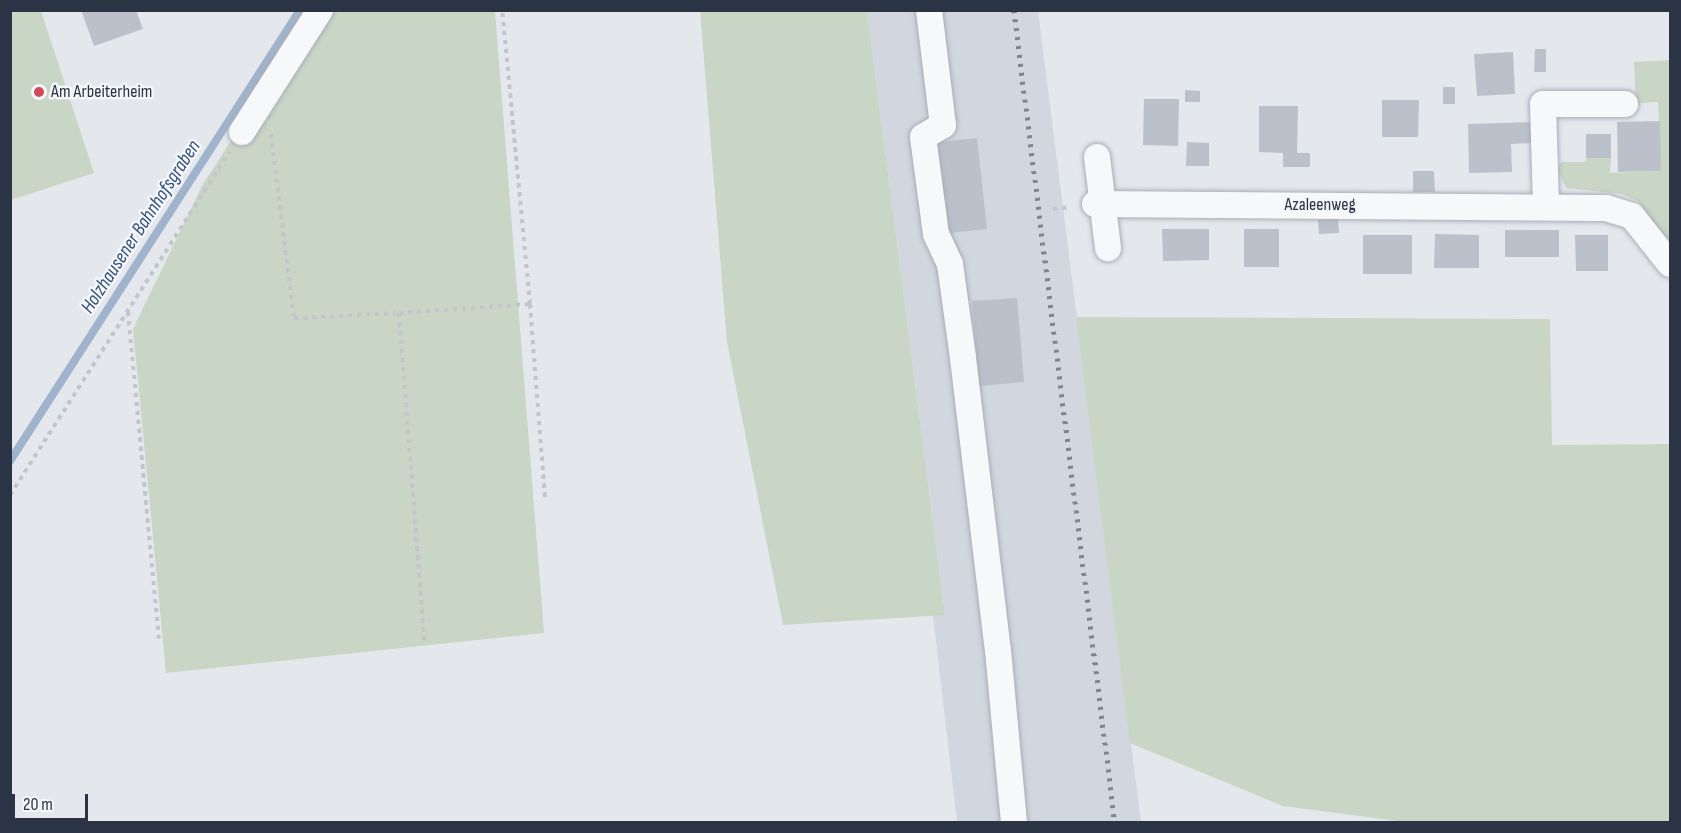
<!DOCTYPE html>
<style>
body{margin:0}
#map{position:relative;width:1681px;height:833px;overflow:hidden;background:#e4e7ec;font-family:"Sofia Sans Condensed",sans-serif}
div>[style]{position:absolute}
.built>*{inset:0;background:#d2d6de}
.green>*{inset:0;background:#c9d6c5}
.stream>*{height:8px;margin:-4px;padding:0 4px;transform-origin:4px;border-radius:4px;background:#9fb4cc}
.building>*{inset:0;background:#bbc0ca}
.path>*{height:4px;margin-top:-2px;transform-origin:0;background:repeating-linear-gradient(90deg,#c2c5cb 0 4.5px,transparent 0 9px)}
.roads{filter:drop-shadow(0 0 2px #a9aeb7) drop-shadow(0 0 2px #a9aeb7)}
.minor>*{height:26px;margin:-13px;padding:0 13px;transform-origin:13px;border-radius:13px;background:#f7f8fa}
.rail>*{height:4.5px;margin-top:-2.25px;transform-origin:0;background:repeating-linear-gradient(90deg,#7d8696 0 3px,transparent 0 9px)}
.dots>*{width:16px;height:16px;translate:-50% -50%;box-sizing:border-box;border:3px solid #f4f6f9;border-radius:50%}
span{translate:-50% -50%;white-space:nowrap;text-align:center;line-height:1.15;-webkit-text-stroke:5px #f4f6f9;paint-order:stroke}
.poi-label{font-size:18px;color:#2b3445}
.left{translate:0 -50%;text-align:left}
.street-label{font-size:18px;color:#2b3445}
.water-label{font-size:20px;color:#34527a;font-style:italic}
.frame{position:absolute;inset:0;border:12px solid #2b3445;pointer-events:none}
.scale{position:absolute;left:12px;top:794px;width:76px;height:27px;box-sizing:border-box;border:3px solid #2b3445;border-top:0;padding-left:8px;font-size:18px;line-height:21px;white-space:nowrap;color:#2b3445;-webkit-text-stroke:4px #f4f6f9;paint-order:stroke}
</style>
<div id="map">
<div class="built">
<div style="clip-path:polygon(867px 11px,1038px 11px,1141px 822px,957px 822px,933px 615px,945px 614px)"></div>
</div>
<div class="green">
<div style="clip-path:polygon(10px 11px,41px 11px,94px 173px,11px 200px)"></div>
<div style="clip-path:polygon(316px 11px,495px 11px,544px 633px,166px 673px,133px 329px,203px 184px)"></div>
<div style="clip-path:polygon(700px 11px,867px 11px,945px 615px,783px 625px,727px 342px)"></div>
<div style="clip-path:polygon(1670px 60px,1670px 247px,1638px 201px,1621px 194px,1566px 188px,1558px 170px,1561px 162px,1585px 162px,1586px 158px,1611px 158px,1610px 173px,1661px 171px,1658px 102px,1636px 103px,1634px 62px)"></div>
<div style="clip-path:polygon(1076px 317px,1550px 319px,1552px 445px,1670px 444px,1670px 822px,1405px 822px,1283px 806px,1130px 743px)"></div>
</div>
<div class="stream">
<div style="left:10px;top:461px;width:536px;rotate:-57.26deg"></div>
</div>
<div class="building">
<div style="clip-path:polygon(81px 10px,136px 10px,143px 29px,94px 46px)"></div>
<div style="clip-path:polygon(1535px 49px,1546px 49px,1546px 72px,1534px 72px)"></div>
<div style="clip-path:polygon(1513px 52px,1515px 94px,1477px 96px,1474px 54px)"></div>
<div style="clip-path:polygon(1443px 87px,1455px 87px,1455px 104px,1443px 104px)"></div>
<div style="clip-path:polygon(1185px 90px,1200px 91px,1200px 102px,1185px 102px)"></div>
<div style="clip-path:polygon(1144px 99px,1179px 99px,1178px 146px,1143px 145px)"></div>
<div style="clip-path:polygon(1382px 100px,1419px 100px,1418px 137px,1382px 137px)"></div>
<div style="clip-path:polygon(1259px 106px,1298px 106px,1297px 153px,1310px 153px,1310px 167px,1283px 167px,1283px 153px,1259px 152px)"></div>
<div style="clip-path:polygon(1660px 121px,1661px 171px,1618px 172px,1617px 122px)"></div>
<div style="clip-path:polygon(1533px 122px,1534px 143px,1511px 144px,1512px 172px,1469px 173px,1468px 124px)"></div>
<div style="clip-path:polygon(1586px 134px,1611px 134px,1611px 158px,1586px 158px)"></div>
<div style="clip-path:polygon(977px 138px,987px 229px,940px 234px,930px 143px)"></div>
<div style="clip-path:polygon(1187px 142px,1209px 143px,1209px 166px,1186px 166px)"></div>
<div style="clip-path:polygon(1413px 171px,1434px 171px,1435px 192px,1413px 192px)"></div>
<div style="clip-path:polygon(1338px 219px,1339px 233px,1319px 234px,1318px 220px)"></div>
<div style="clip-path:polygon(1162px 229px,1209px 229px,1209px 260px,1163px 261px)"></div>
<div style="clip-path:polygon(1244px 229px,1279px 229px,1279px 267px,1244px 267px)"></div>
<div style="clip-path:polygon(1505px 230px,1559px 230px,1559px 257px,1505px 257px)"></div>
<div style="clip-path:polygon(1435px 234px,1479px 235px,1479px 268px,1434px 268px)"></div>
<div style="clip-path:polygon(1363px 235px,1412px 235px,1412px 274px,1363px 274px)"></div>
<div style="clip-path:polygon(1575px 235px,1608px 235px,1608px 271px,1576px 271px)"></div>
<div style="clip-path:polygon(1017px 298px,1024px 382px,979px 386px,972px 301px)"></div>
</div>
<div class="path">
<div style="left:271px;top:134px;width:185px;rotate:82.9deg"></div>
<div style="left:294px;top:318px;width:105px;rotate:-2.7deg"></div>
<div style="left:399px;top:313px;width:328px;rotate:85.6deg"></div>
<div style="left:1053px;top:209px;width:17px;rotate:-7deg"></div>
<div style="left:530px;top:304px;width:194px;rotate:85.6deg"></div>
<div style="left:128px;top:312px;width:328px;rotate:84.6deg"></div>
<div style="left:399px;top:313px;width:131px;rotate:-3.9deg"></div>
<div style="left:530px;top:304px;width:295px;rotate:-95.4deg"></div>
<div style="left:10px;top:495px;width:408px;rotate:-57.4deg"></div>
</div>
<div class="roads">
<div class="minor">
<div style="left:929px;top:10px;width:116px;rotate:83.1deg"></div>
<div style="left:943px;top:125px;width:23px;rotate:149deg"></div>
<div style="left:923px;top:137px;width:98px;rotate:82.4deg"></div>
<div style="left:936px;top:234px;width:33px;rotate:65deg"></div>
<div style="left:950px;top:264px;width:95px;rotate:82.1deg"></div>
<div style="left:963px;top:358px;width:294px;rotate:83.2deg"></div>
<div style="left:998px;top:650px;width:173px;rotate:84.7deg"></div>
<div style="left:242px;top:132px;width:145px;rotate:-57.4deg"></div>
<div style="left:1097px;top:157px;width:92px;rotate:83.1deg"></div>
<div style="left:1095px;top:204px;width:511px;rotate:0.45deg"></div>
<div style="left:1606px;top:208px;width:27px;rotate:17deg"></div>
<div style="left:1632px;top:216px;width:61px;rotate:51.6deg"></div>
<div style="left:1546px;top:205px;width:101px;rotate:-91.7deg"></div>
<div style="left:1543px;top:104px;width:82px"></div>
</div>
</div>
<div class="rail">
<div style="left:1014px;top:10px;width:818px;rotate:82.91deg"></div>
</div>
<div class="dots">
<div style="left:39px;top:92px;background:#d1495b"></div>
</div>
<div class="poi-label">
<span class="left" style="left:51px;top:92px">Am Arbeiterheim</span>
</div>
<div class="street-label">
<span style="left:1320px;top:205px">Azaleenweg</span>
</div>
<div class="water-label">
<span style="left:141px;top:227px;rotate:-57deg">Holzhausener Bahnhofsgraben</span>
</div>
<div class="frame"></div>
<div class="scale">20 m</div>
</div>
